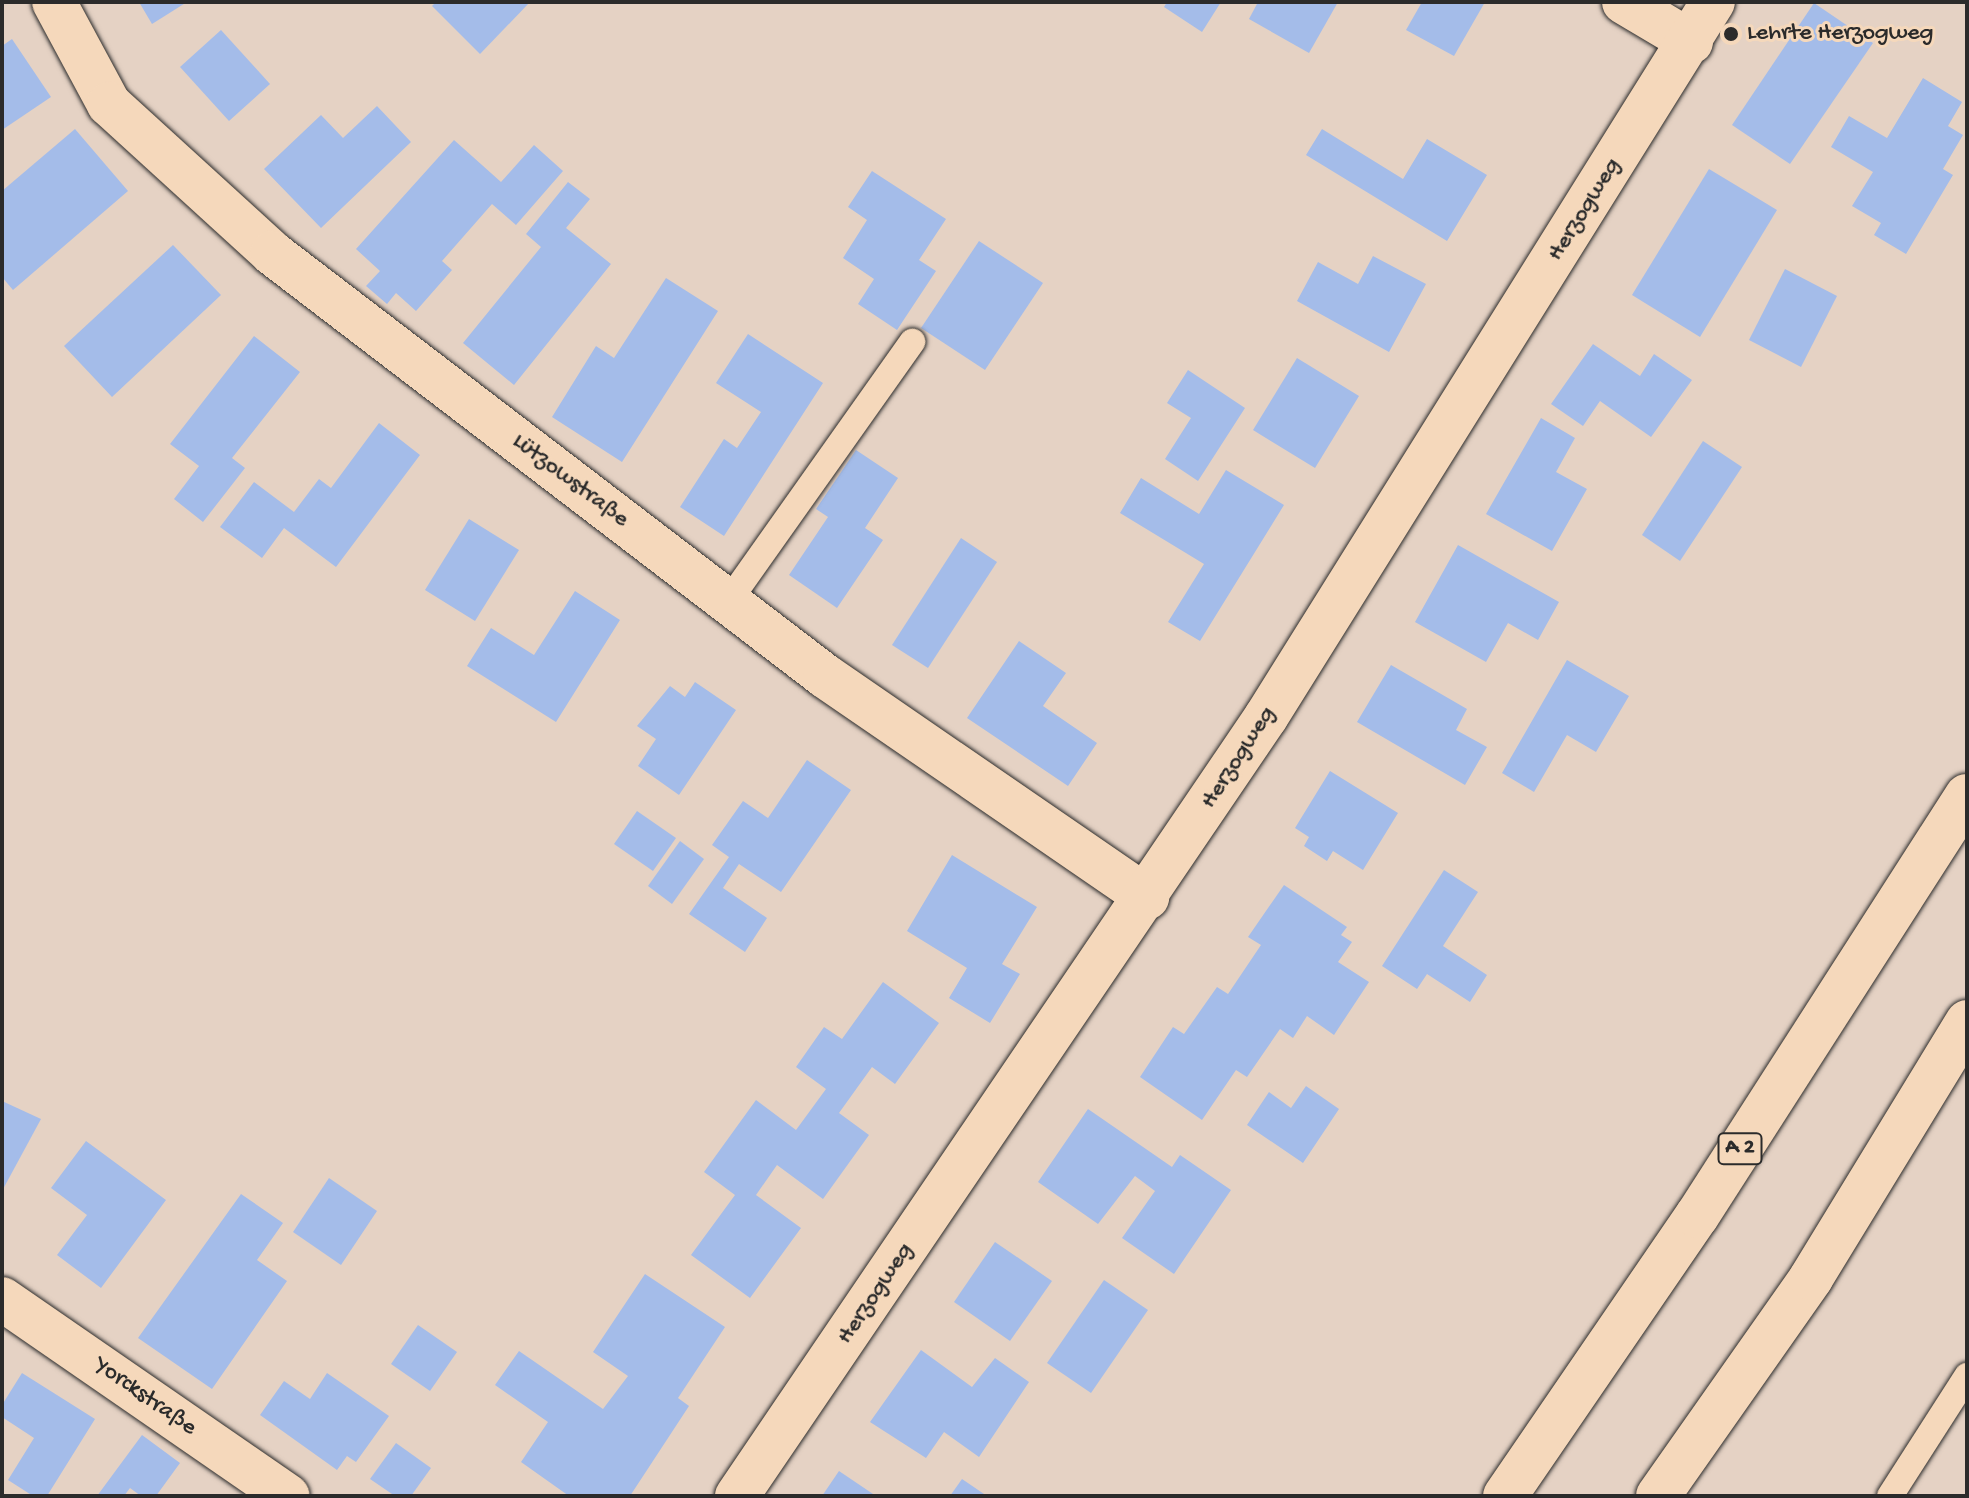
<!DOCTYPE html>
<meta charset="utf-8">
<style>
body{margin:0}
#map{position:relative;width:1969px;height:1498px;overflow:hidden;background:#e5d2c4;font-family:"Gochi Hand",sans-serif}
div>[style]{position:absolute}
.building>*{inset:0;background:#a4bce9}
.roads{filter:drop-shadow(0 0 2px #2b2b2b) drop-shadow(0 0 2px #2b2b2b)}
.lane>*{height:26px;margin:-13px;padding:0 13px;transform-origin:13px;border-radius:13px;background:#f5d8bb}
.street>*{height:44px;margin:-22px;padding:0 22px;transform-origin:22px;border-radius:22px;background:#f5d8bb}
.highway>*{height:44px;margin:-22px;padding:0 22px;transform-origin:22px;border-radius:22px;background:#f5d8bb}
.dots>*{width:22px;height:22px;translate:-50% -50%;box-sizing:border-box;border:4px solid #f5d8bb;border-radius:50%}
span{translate:-50% -50%;white-space:nowrap;text-align:center;line-height:1.15;-webkit-text-stroke:6px #f5d8bb;paint-order:stroke}
.shield-label span{padding:2px 6px;background:#f5d8bb;border:2px solid;border-radius:6px;-webkit-text-stroke-width:0}
.shield-label{font-size:22px;color:#2b2b2b;font-weight:700}
.poi-label{font-size:24px;color:#2b2b2b}
.left{translate:0 -50%;text-align:left}
.street-label{font-size:24px;color:#2b2b2b}
.frame{position:absolute;inset:0;border:4px solid #2b2b2b;pointer-events:none}
</style>
<div id="map">
<div class="building">
<div style="clip-path:polygon(139px 2px,187px 2px,152px 24px)"></div>
<div style="clip-path:polygon(436px 2px,530px 2px,480px 54px,432px 6px)"></div>
<div style="clip-path:polygon(1167px 2px,1221px 2px,1202px 32px,1164px 7px)"></div>
<div style="clip-path:polygon(1258px 2px,1338px 2px,1309px 53px,1249px 19px)"></div>
<div style="clip-path:polygon(1422px 2px,1485px 2px,1454px 56px,1406px 30px)"></div>
<div style="clip-path:polygon(1814px 3px,1873px 43px,1790px 164px,1732px 125px)"></div>
<div style="clip-path:polygon(221px 30px,270px 84px,229px 121px,180px 67px)"></div>
<div style="clip-path:polygon(12px 39px,51px 97px,2px 130px,2px 46px)"></div>
<div style="clip-path:polygon(1923px 78px,1962px 102px,1948px 126px,1963px 135px,1943px 169px,1953px 175px,1906px 254px,1874px 235px,1881px 223px,1852px 206px,1873px 172px,1831px 147px,1849px 116px,1887px 138px)"></div>
<div style="clip-path:polygon(377px 106px,411px 142px,321px 228px,264px 169px,321px 115px,343px 138px)"></div>
<div style="clip-path:polygon(75px 129px,128px 191px,13px 290px,2px 277px,2px 191px)"></div>
<div style="clip-path:polygon(1322px 129px,1403px 179px,1427px 139px,1487px 175px,1447px 241px,1306px 155px)"></div>
<div style="clip-path:polygon(454px 140px,501px 182px,534px 145px,563px 171px,516px 225px,492px 204px,442px 261px,452px 270px,416px 311px,396px 293px,387px 304px,366px 286px,380px 271px,356px 249px)"></div>
<div style="clip-path:polygon(1709px 169px,1777px 210px,1700px 337px,1632px 295px)"></div>
<div style="clip-path:polygon(872px 171px,946px 219px,919px 260px,936px 271px,897px 330px,858px 304px,874px 279px,843px 258px,867px 220px,848px 207px)"></div>
<div style="clip-path:polygon(568px 182px,590px 199px,566px 228px,611px 264px,514px 385px,463px 343px,541px 247px,526px 234px)"></div>
<div style="clip-path:polygon(979px 241px,1043px 283px,985px 370px,921px 328px)"></div>
<div style="clip-path:polygon(173px 245px,221px 295px,112px 397px,64px 346px)"></div>
<div style="clip-path:polygon(1373px 256px,1426px 284px,1389px 352px,1297px 301px,1318px 262px,1358px 284px)"></div>
<div style="clip-path:polygon(1785px 269px,1837px 296px,1801px 367px,1749px 340px)"></div>
<div style="clip-path:polygon(666px 278px,718px 311px,622px 462px,552px 417px,596px 346px,614px 358px)"></div>
<div style="clip-path:polygon(748px 334px,823px 383px,724px 536px,680px 507px,724px 439px,737px 448px,761px 412px,716px 383px)"></div>
<div style="clip-path:polygon(254px 336px,300px 372px,232px 458px,245px 468px,203px 522px,174px 499px,199px 466px,170px 444px)"></div>
<div style="clip-path:polygon(1593px 344px,1640px 376px,1654px 354px,1692px 380px,1651px 437px,1600px 401px,1583px 426px,1551px 404px)"></div>
<div style="clip-path:polygon(1297px 358px,1359px 396px,1315px 468px,1253px 430px)"></div>
<div style="clip-path:polygon(1188px 370px,1245px 408px,1198px 481px,1165px 459px,1191px 418px,1167px 403px)"></div>
<div style="clip-path:polygon(1541px 418px,1575px 438px,1556px 472px,1587px 489px,1552px 551px,1486px 514px)"></div>
<div style="clip-path:polygon(379px 423px,420px 455px,336px 567px,284px 528px,262px 558px,220px 527px,254px 482px,294px 512px,319px 479px,331px 488px)"></div>
<div style="clip-path:polygon(1703px 441px,1742px 467px,1680px 561px,1642px 535px)"></div>
<div style="clip-path:polygon(856px 450px,898px 478px,865px 528px,883px 540px,837px 608px,789px 575px,828px 517px,816px 509px)"></div>
<div style="clip-path:polygon(1226px 470px,1284px 505px,1200px 641px,1168px 622px,1204px 564px,1120px 513px,1141px 478px,1199px 514px)"></div>
<div style="clip-path:polygon(469px 519px,519px 550px,475px 621px,425px 590px)"></div>
<div style="clip-path:polygon(961px 538px,997px 562px,928px 668px,892px 645px)"></div>
<div style="clip-path:polygon(1458px 545px,1559px 602px,1538px 640px,1508px 623px,1486px 662px,1415px 622px)"></div>
<div style="clip-path:polygon(575px 591px,620px 620px,556px 722px,467px 666px,491px 628px,534px 655px)"></div>
<div style="clip-path:polygon(1019px 641px,1066px 673px,1043px 706px,1097px 743px,1068px 786px,967px 718px)"></div>
<div style="clip-path:polygon(1567px 660px,1629px 696px,1596px 752px,1567px 735px,1534px 792px,1502px 773px)"></div>
<div style="clip-path:polygon(1391px 665px,1467px 709px,1456px 730px,1487px 747px,1465px 785px,1357px 722px)"></div>
<div style="clip-path:polygon(695px 682px,736px 710px,679px 795px,638px 766px,656px 739px,637px 726px,670px 686px,685px 697px)"></div>
<div style="clip-path:polygon(807px 760px,851px 790px,781px 892px,739px 864px,723px 888px,767px 918px,745px 952px,689px 914px,729px 857px,712px 845px,743px 801px,768px 818px)"></div>
<div style="clip-path:polygon(1330px 771px,1398px 813px,1363px 870px,1333px 851px,1327px 861px,1304px 846px,1309px 837px,1295px 828px)"></div>
<div style="clip-path:polygon(637px 811px,676px 838px,653px 871px,614px 844px)"></div>
<div style="clip-path:polygon(680px 841px,704px 859px,672px 904px,648px 886px)"></div>
<div style="clip-path:polygon(952px 855px,1037px 907px,1002px 964px,1020px 974px,990px 1023px,949px 998px,967px 968px,907px 931px)"></div>
<div style="clip-path:polygon(1444px 870px,1478px 892px,1443px 946px,1487px 975px,1470px 1002px,1427px 974px,1417px 989px,1382px 966px)"></div>
<div style="clip-path:polygon(1284px 885px,1347px 927px,1341px 935px,1352px 942px,1338px 962px,1369px 982px,1334px 1035px,1307px 1016px,1293px 1038px,1280px 1029px,1247px 1077px,1236px 1070px,1202px 1120px,1140px 1077px,1173px 1027px,1184px 1034px,1217px 987px,1228px 994px,1261px 945px,1248px 937px)"></div>
<div style="clip-path:polygon(883px 982px,939px 1023px,895px 1084px,872px 1067px,839px 1113px,869px 1135px,823px 1199px,777px 1165px,756px 1195px,801px 1228px,750px 1298px,691px 1255px,735px 1195px,704px 1172px,756px 1100px,796px 1130px,826px 1089px,796px 1067px,824px 1027px,842px 1039px)"></div>
<div style="clip-path:polygon(1306px 1086px,1339px 1109px,1303px 1163px,1247px 1125px,1269px 1092px,1291px 1108px)"></div>
<div style="clip-path:polygon(2px 1101px,41px 1119px,2px 1191px)"></div>
<div style="clip-path:polygon(1088px 1109px,1172px 1167px,1180px 1155px,1231px 1190px,1174px 1274px,1122px 1238px,1155px 1191px,1135px 1176px,1098px 1224px,1038px 1182px)"></div>
<div style="clip-path:polygon(86px 1141px,166px 1200px,101px 1288px,57px 1255px,87px 1215px,51px 1188px)"></div>
<div style="clip-path:polygon(329px 1178px,377px 1211px,341px 1265px,293px 1232px)"></div>
<div style="clip-path:polygon(241px 1194px,283px 1223px,257px 1260px,287px 1281px,212px 1389px,138px 1338px)"></div>
<div style="clip-path:polygon(995px 1242px,1052px 1281px,1010px 1341px,954px 1302px)"></div>
<div style="clip-path:polygon(645px 1274px,725px 1327px,678px 1398px,689px 1406px,630px 1496px,569px 1496px,521px 1462px,548px 1422px,495px 1385px,519px 1351px,603px 1409px,628px 1376px,593px 1352px)"></div>
<div style="clip-path:polygon(1104px 1280px,1148px 1310px,1091px 1393px,1047px 1363px)"></div>
<div style="clip-path:polygon(418px 1325px,457px 1352px,430px 1391px,391px 1364px)"></div>
<div style="clip-path:polygon(921px 1350px,972px 1387px,995px 1358px,1029px 1382px,979px 1457px,944px 1432px,926px 1458px,870px 1422px)"></div>
<div style="clip-path:polygon(22px 1373px,95px 1419px,47px 1496px,33px 1496px,8px 1480px,34px 1438px,2px 1417px,2px 1405px)"></div>
<div style="clip-path:polygon(327px 1373px,389px 1416px,356px 1462px,347px 1456px,337px 1470px,260px 1415px,284px 1381px,310px 1399px)"></div>
<div style="clip-path:polygon(142px 1435px,180px 1463px,156px 1496px,141px 1496px,130px 1488px,124px 1496px,97px 1496px)"></div>
<div style="clip-path:polygon(396px 1443px,431px 1468px,411px 1496px,395px 1496px,370px 1479px)"></div>
<div style="clip-path:polygon(839px 1471px,876px 1496px,822px 1496px)"></div>
<div style="clip-path:polygon(962px 1479px,987px 1496px,950px 1496px)"></div>
</div>
<div class="roads">
<div class="lane">
<div style="left:728px;top:602px;width:319px;rotate:-54.7deg"></div>
<div style="left:1890px;top:1496px;width:143px;rotate:-57.3deg"></div>
</div>
<div class="street">
<div style="left:54px;top:2px;width:116px;rotate:61.7deg"></div>
<div style="left:109px;top:104px;width:221px;rotate:42.4deg"></div>
<div style="left:272px;top:253px;width:696px;rotate:37.41deg"></div>
<div style="left:825px;top:676px;width:391px;rotate:34.5deg"></div>
<div style="left:1624px;top:2px;width:78px;rotate:30.8deg"></div>
<div style="left:2px;top:1299px;width:347px;rotate:34.6deg"></div>
<div style="left:737px;top:1496px;width:942px;rotate:-55.82deg"></div>
<div style="left:1266px;top:717px;width:843px;rotate:-57.99deg"></div>
</div>
<div class="highway">
<div style="left:1505px;top:1496px;width:340px;rotate:-55.6deg"></div>
<div style="left:1697px;top:1216px;width:499px;rotate:-57.3deg"></div>
<div style="left:1658px;top:1496px;width:266px;rotate:-54.9deg"></div>
<div style="left:1811px;top:1278px;width:300px;rotate:-58.6deg"></div>
</div>
</div>
<div class="dots">
<div style="left:1731px;top:34px;background:#2b2b2b"></div>
</div>
<div class="shield-label">
<span style="left:1740px;top:1149px">A 2</span>
</div>
<div class="poi-label">
<span class="left" style="left:1747px;top:34px">Lehrte Herzogweg</span>
</div>
<div class="street-label">
<span style="left:1585px;top:210px;rotate:-58deg">Herzogweg</span>
<span style="left:570px;top:481px;rotate:37deg">Lützowstraße</span>
<span style="left:1239px;top:758px;rotate:-57deg">Herzogweg</span>
<span style="left:876px;top:1294px;rotate:-56deg">Herzogweg</span>
<span style="left:145px;top:1397px;rotate:35deg">Yorckstraße</span>
</div>
<div class="frame"></div>
</div>
